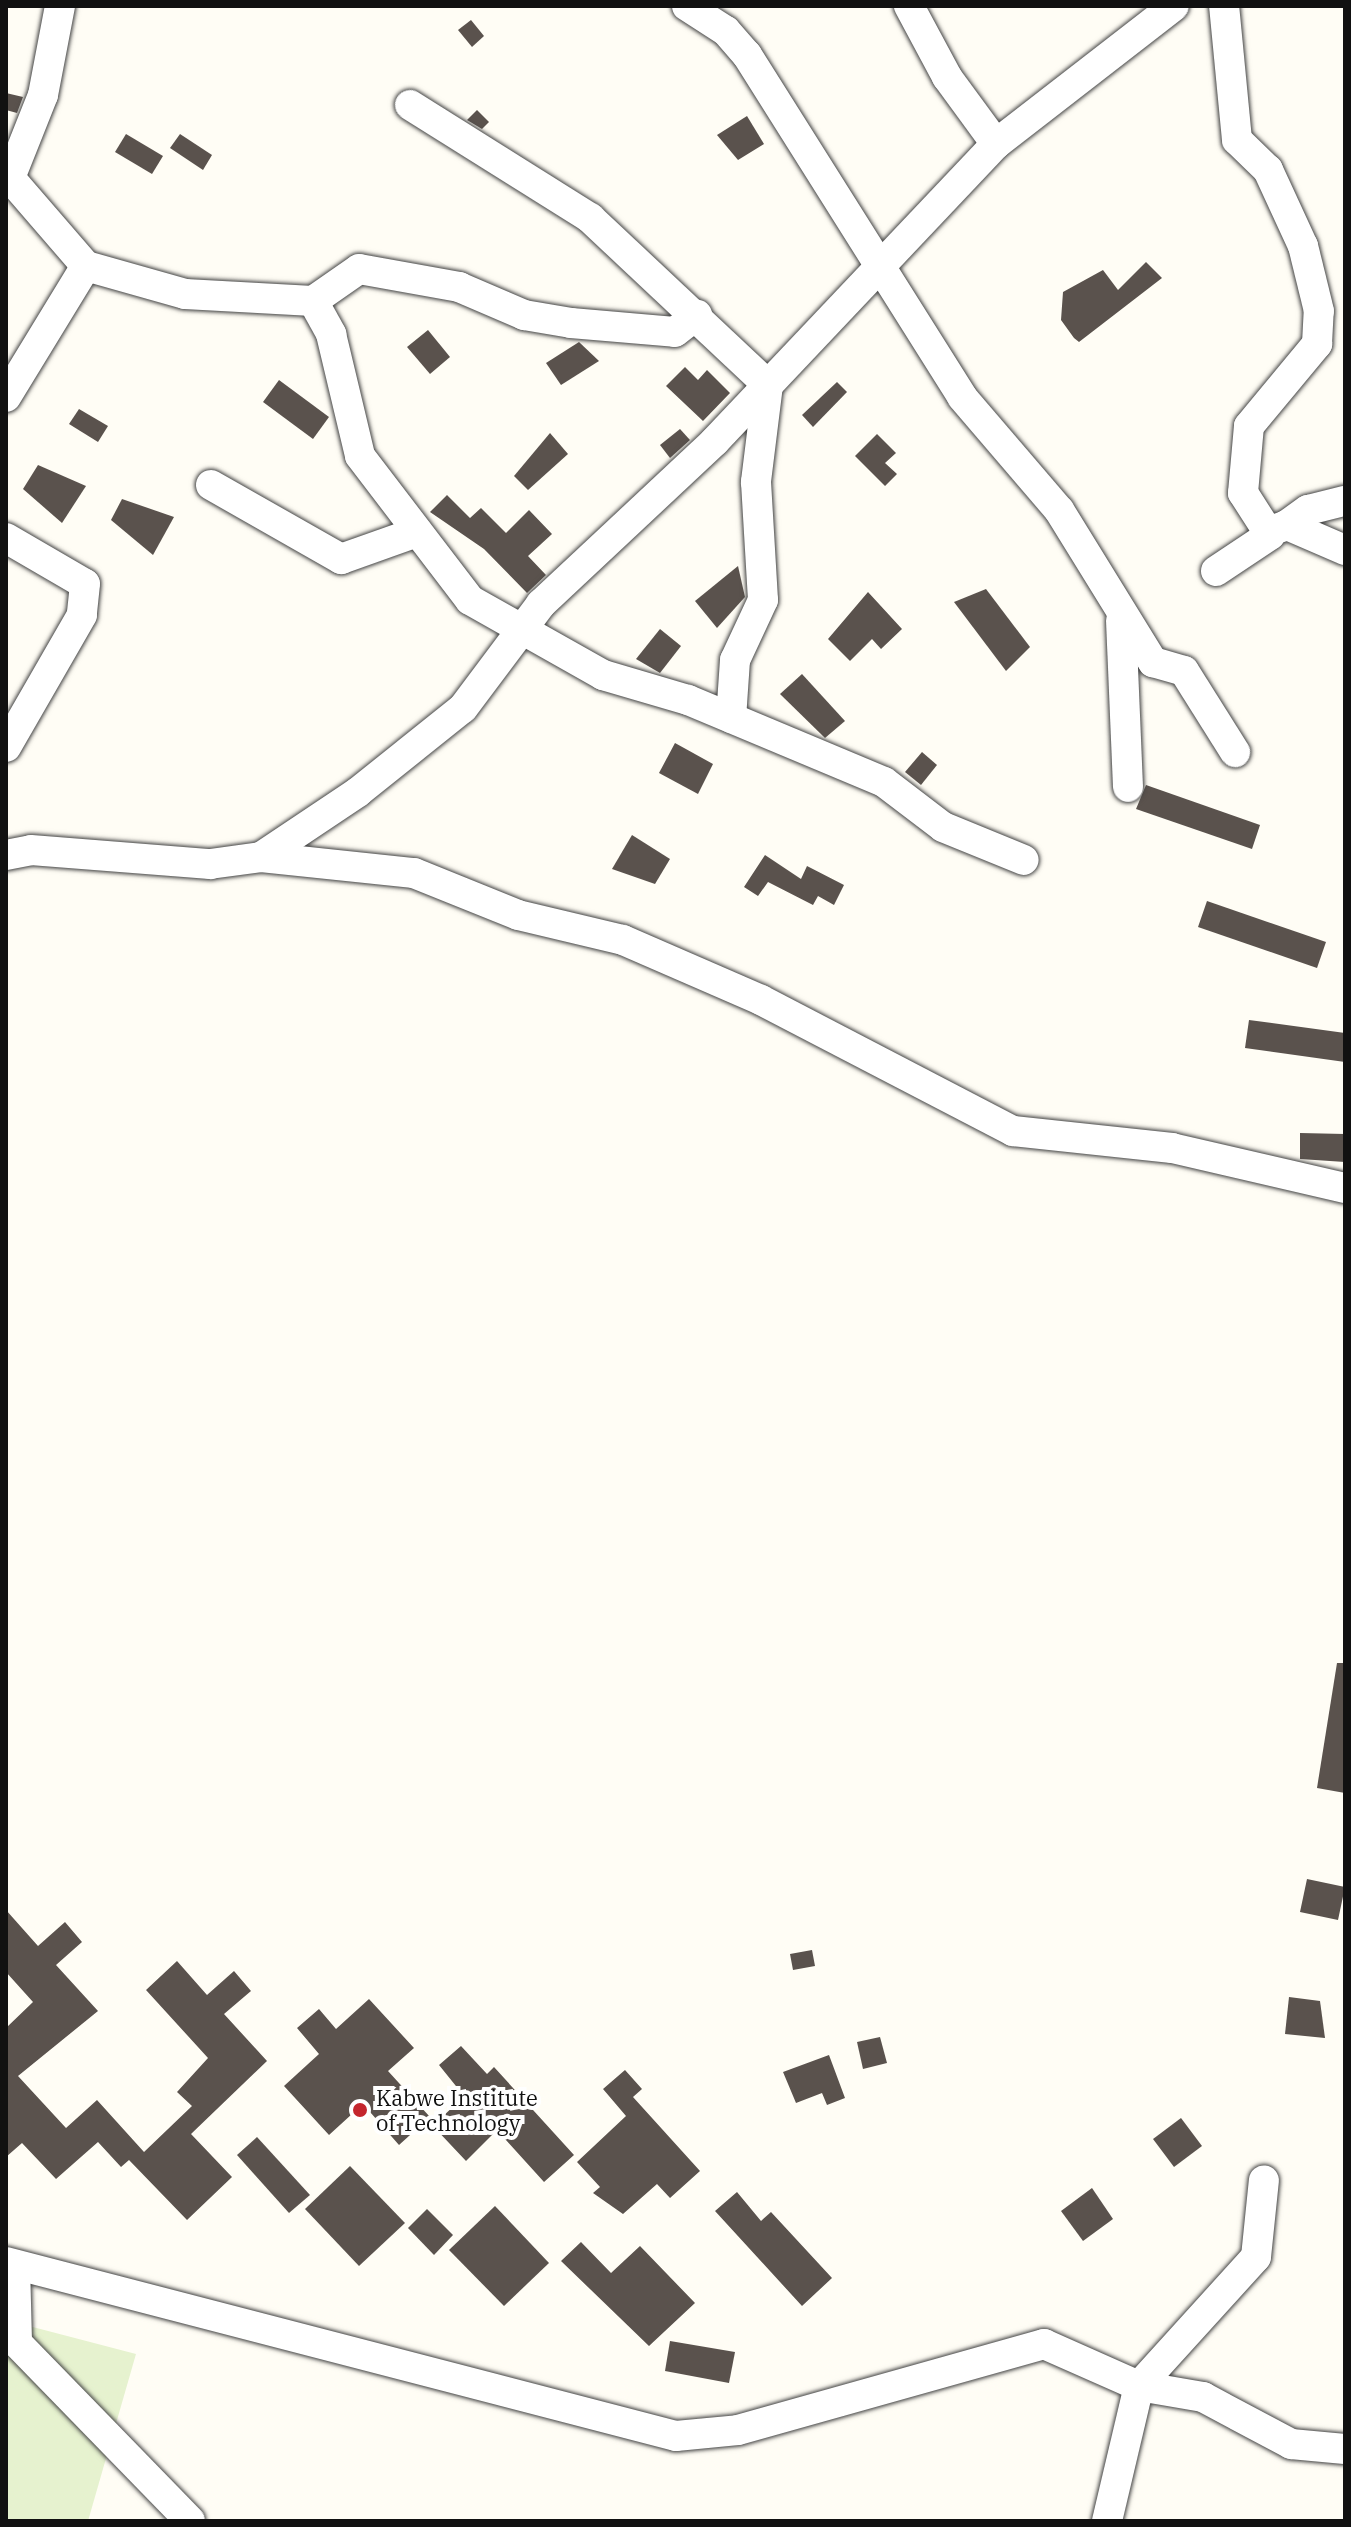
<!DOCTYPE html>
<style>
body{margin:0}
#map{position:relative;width:1351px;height:2527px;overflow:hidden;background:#fffdf5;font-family:"IBM Plex Serif",serif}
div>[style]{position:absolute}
.pitch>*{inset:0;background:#e6f2cf}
.building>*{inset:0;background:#5a524d}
.roads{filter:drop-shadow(0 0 2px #444) drop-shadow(0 0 2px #444)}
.minor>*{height:30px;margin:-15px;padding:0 15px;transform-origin:15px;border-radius:15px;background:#fff}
.dots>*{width:22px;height:22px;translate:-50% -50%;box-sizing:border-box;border:4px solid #fff;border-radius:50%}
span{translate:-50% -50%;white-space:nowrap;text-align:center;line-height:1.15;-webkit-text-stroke:8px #fff;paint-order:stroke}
.poi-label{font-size:22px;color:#111}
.left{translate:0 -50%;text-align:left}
.frame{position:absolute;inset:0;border:8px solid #111;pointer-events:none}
</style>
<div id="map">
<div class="pitch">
<div style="clip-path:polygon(6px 2320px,136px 2354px,88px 2521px,6px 2521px)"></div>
</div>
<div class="building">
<div style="clip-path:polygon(471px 20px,484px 36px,472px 47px,458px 30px)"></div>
<div style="clip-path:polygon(6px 93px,23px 97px,17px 113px,6px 110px)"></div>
<div style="clip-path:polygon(477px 110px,489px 122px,482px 129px,467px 120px)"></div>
<div style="clip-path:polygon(747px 116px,764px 144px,738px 160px,717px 135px)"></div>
<div style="clip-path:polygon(126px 134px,163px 156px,152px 174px,115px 152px)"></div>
<div style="clip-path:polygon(180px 134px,212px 155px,203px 170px,170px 148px)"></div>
<div style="clip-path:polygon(1146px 262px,1162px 278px,1079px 342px,1074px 338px,1061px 320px,1063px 292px,1103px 270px,1118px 290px)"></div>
<div style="clip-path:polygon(428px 330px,450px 357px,430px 374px,407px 347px)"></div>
<div style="clip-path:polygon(579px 342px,599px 361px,561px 385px,546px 363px)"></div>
<div style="clip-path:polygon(685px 367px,698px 380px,707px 370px,730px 393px,703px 421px,666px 386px)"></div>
<div style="clip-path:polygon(279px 380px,329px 417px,313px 439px,263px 402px)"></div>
<div style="clip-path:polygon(837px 382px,847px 392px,813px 427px,802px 415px)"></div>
<div style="clip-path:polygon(79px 409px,108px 426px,98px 442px,69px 424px)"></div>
<div style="clip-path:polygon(680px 429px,690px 440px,670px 458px,660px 445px)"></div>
<div style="clip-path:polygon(550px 433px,568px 454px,528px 490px,514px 476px)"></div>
<div style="clip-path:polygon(877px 434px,896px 453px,885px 463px,897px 474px,885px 486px,855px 456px)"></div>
<div style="clip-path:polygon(38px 465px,86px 486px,62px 523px,23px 489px)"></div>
<div style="clip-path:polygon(447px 495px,470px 518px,481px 508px,506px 533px,529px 510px,552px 534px,528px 556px,546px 575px,527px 593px,484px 549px,430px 512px)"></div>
<div style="clip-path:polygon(122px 499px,174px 517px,153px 555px,111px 520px)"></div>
<div style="clip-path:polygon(738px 566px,745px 597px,717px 628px,695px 601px)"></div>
<div style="clip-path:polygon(986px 589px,1030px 647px,1006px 671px,954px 602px)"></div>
<div style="clip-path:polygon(868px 592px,902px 629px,881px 649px,872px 639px,850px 661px,828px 639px)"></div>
<div style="clip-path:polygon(660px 629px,681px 646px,660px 673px,636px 659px)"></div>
<div style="clip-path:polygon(802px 674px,845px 721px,825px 738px,780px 694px)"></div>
<div style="clip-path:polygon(675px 743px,713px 764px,698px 794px,659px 773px)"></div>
<div style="clip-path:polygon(922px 752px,937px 765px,921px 785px,905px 772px)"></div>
<div style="clip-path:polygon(1146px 785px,1260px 825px,1252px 849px,1136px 809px)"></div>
<div style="clip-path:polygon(632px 835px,670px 859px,655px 884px,612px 869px)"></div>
<div style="clip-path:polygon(765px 855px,801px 879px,807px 866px,844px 885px,834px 905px,818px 896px,813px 905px,768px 882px,758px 896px,744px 887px)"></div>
<div style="clip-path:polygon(1207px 901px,1326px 942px,1317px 968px,1198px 927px)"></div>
<div style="clip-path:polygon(1249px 1020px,1345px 1033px,1345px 1062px,1245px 1048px)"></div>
<div style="clip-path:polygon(1300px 1133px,1345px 1134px,1345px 1162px,1300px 1159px)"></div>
<div style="clip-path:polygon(1337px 1663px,1345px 1663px,1345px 1793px,1317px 1788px)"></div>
<div style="clip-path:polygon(1307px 1879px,1345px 1887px,1338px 1920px,1300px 1912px)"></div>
<div style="clip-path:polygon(6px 1910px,38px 1946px,65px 1922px,82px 1942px,56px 1965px,98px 2011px,18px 2076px,66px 2128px,97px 2100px,144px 2152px,192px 2106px,177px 2092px,208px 2058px,146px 1990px,177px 1961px,207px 1995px,234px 1971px,251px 1991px,224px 2014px,267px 2061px,191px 2134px,232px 2177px,187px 2220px,129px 2160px,121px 2167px,98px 2142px,56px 2179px,22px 2143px,6px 2157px,6px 2028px,33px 2002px,6px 1972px)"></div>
<div style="clip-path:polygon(812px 1950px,815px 1966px,793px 1970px,790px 1954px)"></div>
<div style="clip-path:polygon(1289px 1997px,1320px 2001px,1325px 2038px,1285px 2034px)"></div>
<div style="clip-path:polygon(369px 1999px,414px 2048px,388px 2071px,430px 2117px,399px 2145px,363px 2104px,329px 2135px,284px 2086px,319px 2054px,297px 2028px,319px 2009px,336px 2029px)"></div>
<div style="clip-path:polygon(880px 2037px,887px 2063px,863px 2069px,857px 2042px)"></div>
<div style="clip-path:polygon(461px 2046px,487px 2074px,494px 2067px,574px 2155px,544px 2182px,497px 2130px,466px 2161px,433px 2126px,464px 2096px,439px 2065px)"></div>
<div style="clip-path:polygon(829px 2055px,845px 2098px,827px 2105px,822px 2093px,796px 2103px,783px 2072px)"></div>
<div style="clip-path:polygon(625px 2070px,642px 2089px,633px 2097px,700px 2171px,670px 2198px,657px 2184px,623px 2214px,593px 2193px,600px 2187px,577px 2162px,626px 2116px,603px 2089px)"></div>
<div style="clip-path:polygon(1181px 2118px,1202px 2146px,1174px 2167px,1153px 2139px)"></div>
<div style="clip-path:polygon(257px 2137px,310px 2195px,289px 2213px,237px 2155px)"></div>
<div style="clip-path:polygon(350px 2166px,405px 2223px,359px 2266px,305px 2209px)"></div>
<div style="clip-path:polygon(1092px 2188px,1113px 2219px,1083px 2241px,1061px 2211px)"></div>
<div style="clip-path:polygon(737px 2192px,761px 2221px,771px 2212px,832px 2278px,802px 2306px,715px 2211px)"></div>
<div style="clip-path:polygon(495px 2206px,549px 2263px,504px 2306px,449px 2250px)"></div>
<div style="clip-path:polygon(427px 2209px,453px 2235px,434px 2255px,408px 2228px)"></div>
<div style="clip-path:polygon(581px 2242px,611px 2273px,640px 2246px,695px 2303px,649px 2346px,561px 2261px)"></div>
<div style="clip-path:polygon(670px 2341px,735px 2352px,729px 2383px,665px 2371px)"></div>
</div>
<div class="roads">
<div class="minor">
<div style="left:687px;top:6px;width:46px;rotate:32.7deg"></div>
<div style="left:726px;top:31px;width:32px;rotate:49deg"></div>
<div style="left:747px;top:55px;width:404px;rotate:57.8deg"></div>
<div style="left:962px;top:397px;width:149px;rotate:49.4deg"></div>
<div style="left:1059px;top:510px;width:179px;rotate:58.3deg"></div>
<div style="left:1153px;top:662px;width:32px;rotate:16deg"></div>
<div style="left:1184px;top:671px;width:96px;rotate:57.8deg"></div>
<div style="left:909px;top:6px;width:81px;rotate:61.8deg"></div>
<div style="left:947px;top:77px;width:83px;rotate:53.8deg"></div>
<div style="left:410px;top:105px;width:213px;rotate:32.1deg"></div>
<div style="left:590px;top:218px;width:244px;rotate:43.2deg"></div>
<div style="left:768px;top:385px;width:98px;rotate:97.1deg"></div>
<div style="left:756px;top:482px;width:118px;rotate:86.6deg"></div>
<div style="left:763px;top:600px;width:66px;rotate:115deg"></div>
<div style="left:735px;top:660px;width:58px;rotate:93.9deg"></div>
<div style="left:86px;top:266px;width:103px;rotate:15.8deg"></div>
<div style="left:185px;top:294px;width:128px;rotate:3.1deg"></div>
<div style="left:313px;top:301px;width:38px;rotate:61deg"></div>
<div style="left:331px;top:334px;width:125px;rotate:76.6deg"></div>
<div style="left:360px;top:456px;width:181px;rotate:52.6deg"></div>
<div style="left:470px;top:600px;width:153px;rotate:29.4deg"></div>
<div style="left:603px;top:675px;width:89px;rotate:16.4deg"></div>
<div style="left:688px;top:700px;width:212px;rotate:22.7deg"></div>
<div style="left:884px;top:782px;width:74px;rotate:37.3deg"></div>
<div style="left:943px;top:827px;width:87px;rotate:22.2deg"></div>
<div style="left:313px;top:301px;width:56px;rotate:-34.8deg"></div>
<div style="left:359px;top:269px;width:102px;rotate:10.2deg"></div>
<div style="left:459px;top:287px;width:71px;rotate:23.3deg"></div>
<div style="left:524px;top:315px;width:48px;rotate:9.7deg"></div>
<div style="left:571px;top:323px;width:104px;rotate:4.9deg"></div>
<div style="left:675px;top:332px;width:28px;rotate:-38deg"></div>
<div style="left:6px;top:397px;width:153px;rotate:-58.6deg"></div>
<div style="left:86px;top:266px;width:116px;rotate:-130.8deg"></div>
<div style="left:10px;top:178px;width:89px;rotate:-68.3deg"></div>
<div style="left:43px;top:95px;width:91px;rotate:-79.2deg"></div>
<div style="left:211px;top:485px;width:150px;rotate:29.6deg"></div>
<div style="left:341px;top:559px;width:81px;rotate:-19.6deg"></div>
<div style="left:1287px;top:525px;width:26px;rotate:-36deg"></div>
<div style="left:1308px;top:510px;width:38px;rotate:-14deg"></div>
<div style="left:1268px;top:532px;width:20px;rotate:-20deg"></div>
<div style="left:1287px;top:525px;width:63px;rotate:23.3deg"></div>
<div style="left:6px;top:538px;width:91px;rotate:30.2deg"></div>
<div style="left:85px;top:584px;width:31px;rotate:96deg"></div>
<div style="left:82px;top:615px;width:152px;rotate:119.9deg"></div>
<div style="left:1216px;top:571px;width:65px;rotate:-33.7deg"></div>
<div style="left:1270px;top:535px;width:50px;rotate:-122.7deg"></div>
<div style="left:1243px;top:493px;width:67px;rotate:-84.9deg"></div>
<div style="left:1249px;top:426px;width:107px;rotate:-50.3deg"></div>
<div style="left:1317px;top:344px;width:33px;rotate:-87deg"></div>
<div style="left:1319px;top:311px;width:67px;rotate:-103.8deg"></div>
<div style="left:1303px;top:246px;width:84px;rotate:-114.7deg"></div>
<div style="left:1268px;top:170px;width:43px;rotate:-135.9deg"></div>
<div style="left:1237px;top:140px;width:135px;rotate:-95.5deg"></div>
<div style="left:1121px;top:620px;width:167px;rotate:87.6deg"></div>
<div style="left:6px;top:855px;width:25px;rotate:-11deg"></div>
<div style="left:31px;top:850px;width:180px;rotate:4.5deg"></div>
<div style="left:210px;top:864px;width:51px;rotate:-7.8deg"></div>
<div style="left:261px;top:857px;width:117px;rotate:-33.8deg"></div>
<div style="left:358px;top:792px;width:134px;rotate:-38.7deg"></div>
<div style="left:463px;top:708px;width:130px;rotate:-53.1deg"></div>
<div style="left:541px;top:604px;width:238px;rotate:-43.1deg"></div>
<div style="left:715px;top:441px;width:409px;rotate:-46.6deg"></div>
<div style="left:996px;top:144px;width:225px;rotate:-37.8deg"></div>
<div style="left:261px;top:857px;width:154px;rotate:6deg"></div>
<div style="left:414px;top:873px;width:112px;rotate:22deg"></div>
<div style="left:518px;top:915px;width:108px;rotate:13.4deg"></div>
<div style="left:623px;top:940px;width:150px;rotate:23.5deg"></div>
<div style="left:761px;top:1000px;width:284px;rotate:27.5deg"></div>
<div style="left:1013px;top:1131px;width:160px;rotate:6.1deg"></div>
<div style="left:1172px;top:1148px;width:178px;rotate:13deg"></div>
<div style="left:6px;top:2262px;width:692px;rotate:14.56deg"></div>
<div style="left:676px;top:2436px;width:62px;rotate:-5.5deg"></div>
<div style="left:738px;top:2430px;width:318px;rotate:-15.7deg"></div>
<div style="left:1044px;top:2344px;width:104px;rotate:23.9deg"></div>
<div style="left:1139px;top:2386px;width:65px;rotate:9.8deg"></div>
<div style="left:1203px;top:2397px;width:100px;rotate:28.1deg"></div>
<div style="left:1291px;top:2444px;width:54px;rotate:5.3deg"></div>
<div style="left:15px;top:2265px;width:78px;rotate:88.5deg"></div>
<div style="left:17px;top:2343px;width:248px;rotate:45.8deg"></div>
<div style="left:1107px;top:2521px;width:139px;rotate:-76.7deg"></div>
<div style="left:1139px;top:2386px;width:174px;rotate:-47.8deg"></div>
<div style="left:1256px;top:2257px;width:77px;rotate:-84.1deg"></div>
</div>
</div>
<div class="dots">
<div style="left:360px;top:2110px;background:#c4262e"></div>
</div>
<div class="poi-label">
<span class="left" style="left:376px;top:2110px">Kabwe Institute<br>of Technology</span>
</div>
<div class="frame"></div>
</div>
